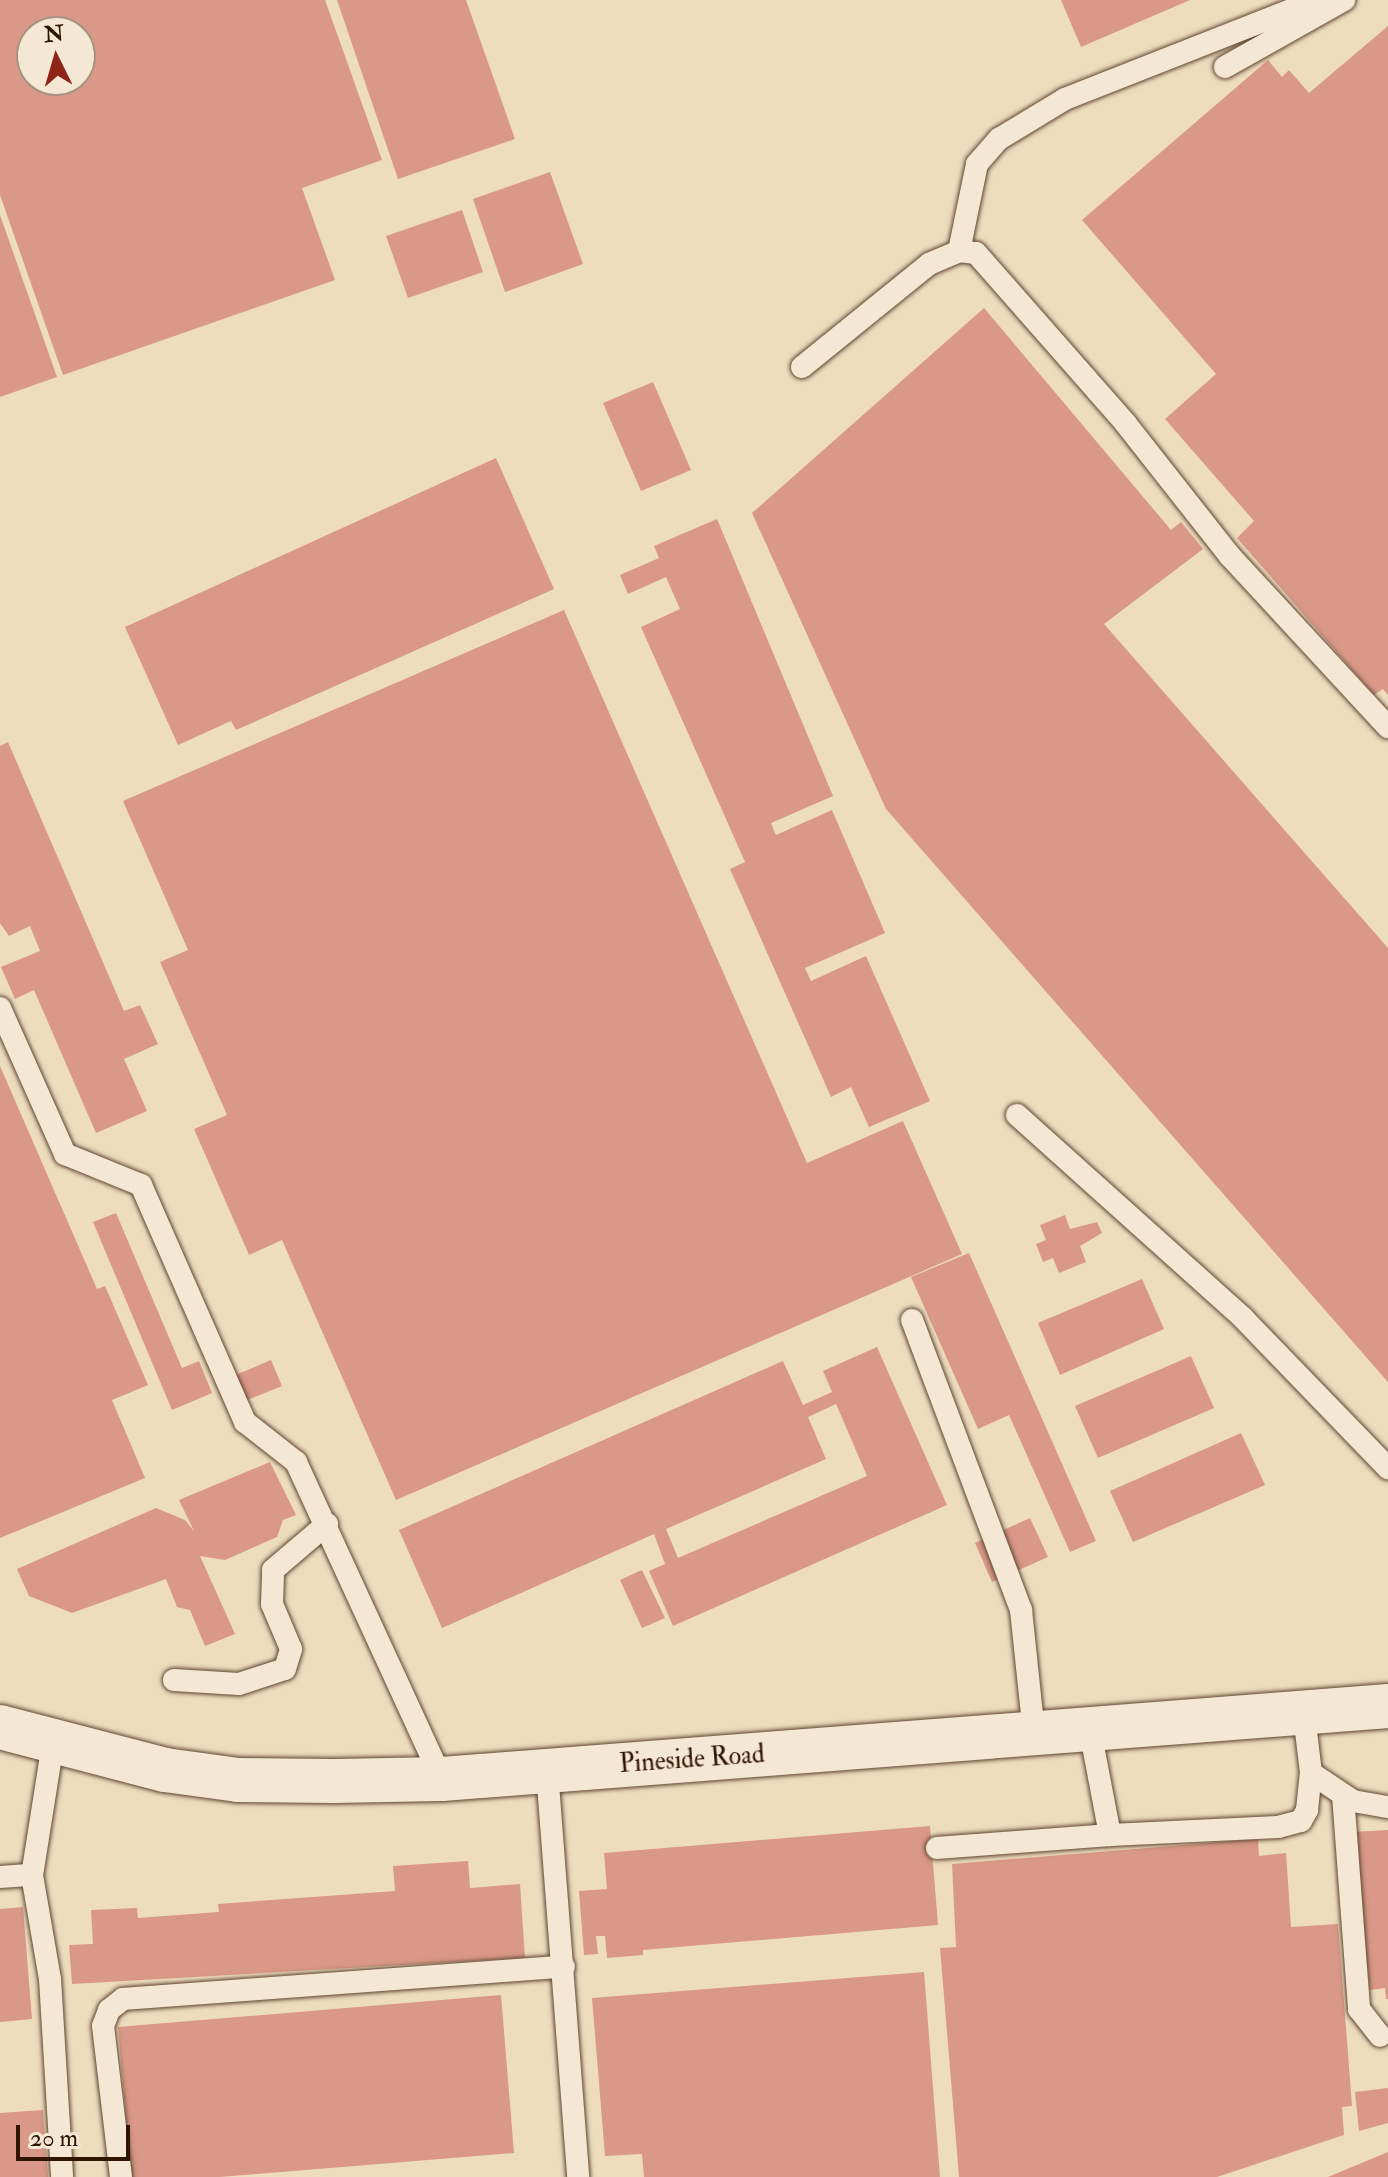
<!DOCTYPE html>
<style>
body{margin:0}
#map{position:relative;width:1388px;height:2177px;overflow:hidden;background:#eedcbf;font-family:"IM FELL Double Pica",serif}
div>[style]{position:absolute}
.building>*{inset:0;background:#d99888}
.roads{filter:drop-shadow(0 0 2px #5f4630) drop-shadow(0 0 2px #5f4630)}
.lane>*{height:22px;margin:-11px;padding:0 11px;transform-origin:11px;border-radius:11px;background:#f4e8d5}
.street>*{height:44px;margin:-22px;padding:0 22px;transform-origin:22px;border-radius:22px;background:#f4e8d5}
span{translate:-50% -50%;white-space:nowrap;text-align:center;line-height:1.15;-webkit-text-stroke:6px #f4e8d5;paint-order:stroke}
.street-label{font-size:26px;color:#2f1400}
.north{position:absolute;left:16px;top:16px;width:80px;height:80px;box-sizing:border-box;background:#f4e8d5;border:2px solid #a59380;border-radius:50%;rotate:355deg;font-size:22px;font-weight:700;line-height:32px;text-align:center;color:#2f1400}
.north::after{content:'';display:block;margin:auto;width:28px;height:36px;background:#8f2418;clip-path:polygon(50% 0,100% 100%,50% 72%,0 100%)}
.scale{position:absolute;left:16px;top:2125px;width:114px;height:36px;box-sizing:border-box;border:4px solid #2f1400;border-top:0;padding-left:10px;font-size:24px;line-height:28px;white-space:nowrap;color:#2f1400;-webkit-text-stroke:6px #f4e8d5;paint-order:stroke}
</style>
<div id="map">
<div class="building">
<div style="clip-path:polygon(evenodd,0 0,325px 0,382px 160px,302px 188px,335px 280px,63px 375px,0 195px,0 0,32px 32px,80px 32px,80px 80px,32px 80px,32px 32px)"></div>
<div style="clip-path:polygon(337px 0,466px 0,515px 139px,398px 179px)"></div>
<div style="clip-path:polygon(1061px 0,1190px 0,1081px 47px)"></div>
<div style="clip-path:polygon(1388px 26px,1388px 695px,1383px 689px,1374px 695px,1237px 538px,1254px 521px,1165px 419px,1216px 374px,1082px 220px,1268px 60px,1282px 77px,1289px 70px,1309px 93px)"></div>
<div style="clip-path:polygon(550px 172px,583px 264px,505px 292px,473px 199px)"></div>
<div style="clip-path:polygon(462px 210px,483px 272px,408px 298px,386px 236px)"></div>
<div style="clip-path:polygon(0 215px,57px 377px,0 397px)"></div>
<div style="clip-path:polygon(984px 308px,1171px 530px,1181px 522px,1203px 549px,1104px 624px,1388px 948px,1388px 1382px,886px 809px,752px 513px)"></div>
<div style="clip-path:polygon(653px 382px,691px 470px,641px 491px,603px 403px)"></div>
<div style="clip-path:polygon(496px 458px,554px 589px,236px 730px,231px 721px,178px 745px,125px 627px)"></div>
<div style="clip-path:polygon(717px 519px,833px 796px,771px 823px,776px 835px,832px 810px,885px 933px,805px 968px,811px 981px,866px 956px,930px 1101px,869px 1127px,851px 1087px,831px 1097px,730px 869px,745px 862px,641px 627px,680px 609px,666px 577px,628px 594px,620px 575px,659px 558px,654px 546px)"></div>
<div style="clip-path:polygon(564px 610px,807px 1163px,903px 1121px,962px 1254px,396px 1500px,282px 1240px,249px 1255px,194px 1129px,227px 1115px,160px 962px,188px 950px,123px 801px)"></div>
<div style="clip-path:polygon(8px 742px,124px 1011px,140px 1005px,158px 1044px,124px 1059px,147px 1111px,96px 1133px,34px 990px,15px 999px,1px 967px,40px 951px,30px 926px,9px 936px,0 923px,0 746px)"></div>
<div style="clip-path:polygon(0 1066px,97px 1289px,105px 1286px,148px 1385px,112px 1400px,145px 1478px,0 1538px)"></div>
<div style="clip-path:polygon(116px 1213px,182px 1368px,199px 1361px,212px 1393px,172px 1410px,93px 1222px)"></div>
<div style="clip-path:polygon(1065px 1215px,1070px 1229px,1097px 1222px,1102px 1233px,1080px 1246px,1086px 1262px,1059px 1273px,1053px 1258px,1043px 1262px,1036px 1244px,1046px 1240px,1040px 1225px)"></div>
<div style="clip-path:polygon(969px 1253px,1096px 1541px,1070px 1552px,1009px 1415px,978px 1429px,911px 1277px)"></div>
<div style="clip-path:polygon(1142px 1279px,1164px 1329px,1060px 1375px,1038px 1323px)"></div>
<div style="clip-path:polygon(evenodd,877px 1347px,947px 1505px,673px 1626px,649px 1571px,665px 1564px,654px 1534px,442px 1628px,399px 1530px,783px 1361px,803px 1405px,832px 1392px,823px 1371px,877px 1347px,836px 1404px,867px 1476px,678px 1558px,666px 1529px,826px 1459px,808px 1417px,836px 1404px)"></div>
<div style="clip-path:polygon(1191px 1356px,1214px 1408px,1098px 1458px,1075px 1406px)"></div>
<div style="clip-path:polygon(271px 1360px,282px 1386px,242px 1402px,231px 1377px)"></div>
<div style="clip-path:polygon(1241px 1433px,1265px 1485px,1133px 1542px,1110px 1491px)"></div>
<div style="clip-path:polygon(270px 1462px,296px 1515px,283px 1520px,277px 1537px,225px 1560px,200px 1556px,235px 1634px,205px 1646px,190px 1610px,177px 1607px,166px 1579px,72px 1613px,29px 1596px,17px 1569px,156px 1508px,185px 1520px,194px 1531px,179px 1500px)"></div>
<div style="clip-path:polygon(1030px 1518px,1048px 1557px,992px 1582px,975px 1543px)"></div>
<div style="clip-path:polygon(642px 1570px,665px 1618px,642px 1628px,620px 1580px)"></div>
<div style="clip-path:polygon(930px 1826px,938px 1925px,643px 1950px,643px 1955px,607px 1958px,605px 1936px,596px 1936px,598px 1954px,584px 1955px,579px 1891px,607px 1889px,604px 1853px)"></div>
<div style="clip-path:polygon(1388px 1830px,1388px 1999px,1386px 1999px,1385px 1988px,1370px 1990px,1352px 1832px)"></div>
<div style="clip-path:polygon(1258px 1839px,1259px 1856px,1286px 1853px,1291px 1927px,1338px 1924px,1352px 2106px,1342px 2107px,1344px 2135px,1217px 2177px,959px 2177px,940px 1948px,956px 1947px,952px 1864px)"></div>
<div style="clip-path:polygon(468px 1861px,470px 1888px,520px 1884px,525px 1958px,72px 1984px,69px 1945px,93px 1944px,91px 1910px,137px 1908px,138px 1918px,219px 1912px,218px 1904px,395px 1891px,393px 1866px)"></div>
<div style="clip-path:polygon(23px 1907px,32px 2019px,0 2022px,0 1909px)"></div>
<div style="clip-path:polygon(924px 1972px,940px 2177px,644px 2177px,642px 2154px,605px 2156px,592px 1998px)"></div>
<div style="clip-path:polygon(501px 1995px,514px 2153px,220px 2177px,131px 2177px,118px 2027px)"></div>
<div style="clip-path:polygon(1388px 2088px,1388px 2123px,1359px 2131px,1355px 2092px)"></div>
<div style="clip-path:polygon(43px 2110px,48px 2177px,0 2177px,0 2113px)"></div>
<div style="clip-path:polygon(1388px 2152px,1388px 2177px,1328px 2177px)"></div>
</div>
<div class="roads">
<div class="lane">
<div style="left:1225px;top:67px;width:137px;rotate:-29.4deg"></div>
<div style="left:959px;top:251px;width:89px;rotate:-78.3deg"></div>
<div style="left:977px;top:164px;width:33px;rotate:-49deg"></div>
<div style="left:999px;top:139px;width:77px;rotate:-31.2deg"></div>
<div style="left:1065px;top:99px;width:270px;rotate:-21.5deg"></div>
<div style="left:802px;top:367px;width:164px;rotate:-39deg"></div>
<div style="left:929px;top:264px;width:33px;rotate:-23deg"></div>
<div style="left:959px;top:251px;width:17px;rotate:7deg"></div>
<div style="left:976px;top:253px;width:227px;rotate:48.7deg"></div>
<div style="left:1126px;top:424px;width:168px;rotate:51.8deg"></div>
<div style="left:1230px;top:556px;width:233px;rotate:47.3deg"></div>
<div style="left:0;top:1008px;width:160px;rotate:66deg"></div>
<div style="left:65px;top:1154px;width:82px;rotate:22.2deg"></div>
<div style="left:141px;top:1185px;width:259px;rotate:66.3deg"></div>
<div style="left:245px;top:1422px;width:65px;rotate:38.1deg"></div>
<div style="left:296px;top:1462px;width:349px;rotate:65.3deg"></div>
<div style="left:1017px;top:1115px;width:304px;rotate:41.9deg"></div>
<div style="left:1243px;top:1318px;width:209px;rotate:46deg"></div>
<div style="left:912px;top:1320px;width:310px;rotate:69.4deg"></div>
<div style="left:1021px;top:1610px;width:125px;rotate:84deg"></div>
<div style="left:174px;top:1680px;width:65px;rotate:3.5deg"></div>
<div style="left:239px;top:1684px;width:48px;rotate:-18.1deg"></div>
<div style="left:285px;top:1669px;width:21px;rotate:-73deg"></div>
<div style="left:291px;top:1649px;width:49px;rotate:-112.9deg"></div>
<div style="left:272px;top:1604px;width:34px;rotate:-88deg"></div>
<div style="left:273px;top:1570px;width:71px;rotate:-40.4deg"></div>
<div style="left:1090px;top:1730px;width:107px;rotate:79.2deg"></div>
<div style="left:1110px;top:1835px;width:168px;rotate:-2.7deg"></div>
<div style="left:1278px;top:1827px;width:24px;rotate:-15deg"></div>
<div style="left:1301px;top:1821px;width:13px;rotate:-61deg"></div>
<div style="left:1307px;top:1810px;width:37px;rotate:-84deg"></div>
<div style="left:1311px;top:1773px;width:58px;rotate:-96.9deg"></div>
<div style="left:53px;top:1743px;width:134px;rotate:99deg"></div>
<div style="left:32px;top:1875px;width:106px;rotate:80.2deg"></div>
<div style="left:50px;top:1979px;width:198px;rotate:86.5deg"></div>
<div style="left:547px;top:1771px;width:407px;rotate:85.6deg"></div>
<div style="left:1311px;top:1773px;width:50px;rotate:33.7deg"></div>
<div style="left:1353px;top:1801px;width:36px;rotate:10deg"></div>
<div style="left:1343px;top:1795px;width:215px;rotate:85.7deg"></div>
<div style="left:1359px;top:2009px;width:34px;rotate:52deg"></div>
<div style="left:937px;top:1848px;width:173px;rotate:-4.3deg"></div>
<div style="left:0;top:1877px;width:32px;rotate:-4deg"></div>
<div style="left:121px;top:2177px;width:152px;rotate:-96.8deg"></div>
<div style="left:103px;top:2026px;width:17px;rotate:-69deg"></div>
<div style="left:109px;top:2010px;width:18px;rotate:-38deg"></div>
<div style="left:123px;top:1999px;width:442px;rotate:-4.2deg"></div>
</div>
<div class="street">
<div style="left:0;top:1727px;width:171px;rotate:14.6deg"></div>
<div style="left:165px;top:1770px;width:74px;rotate:7.8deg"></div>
<div style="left:238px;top:1780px;width:96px;rotate:0.6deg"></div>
<div style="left:334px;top:1781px;width:108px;rotate:-1.1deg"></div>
<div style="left:442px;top:1779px;width:949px;rotate:-4.41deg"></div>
</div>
</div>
<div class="street-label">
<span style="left:692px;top:1760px;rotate:-4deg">Pineside Road</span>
</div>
<div class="north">N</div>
<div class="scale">20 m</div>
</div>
